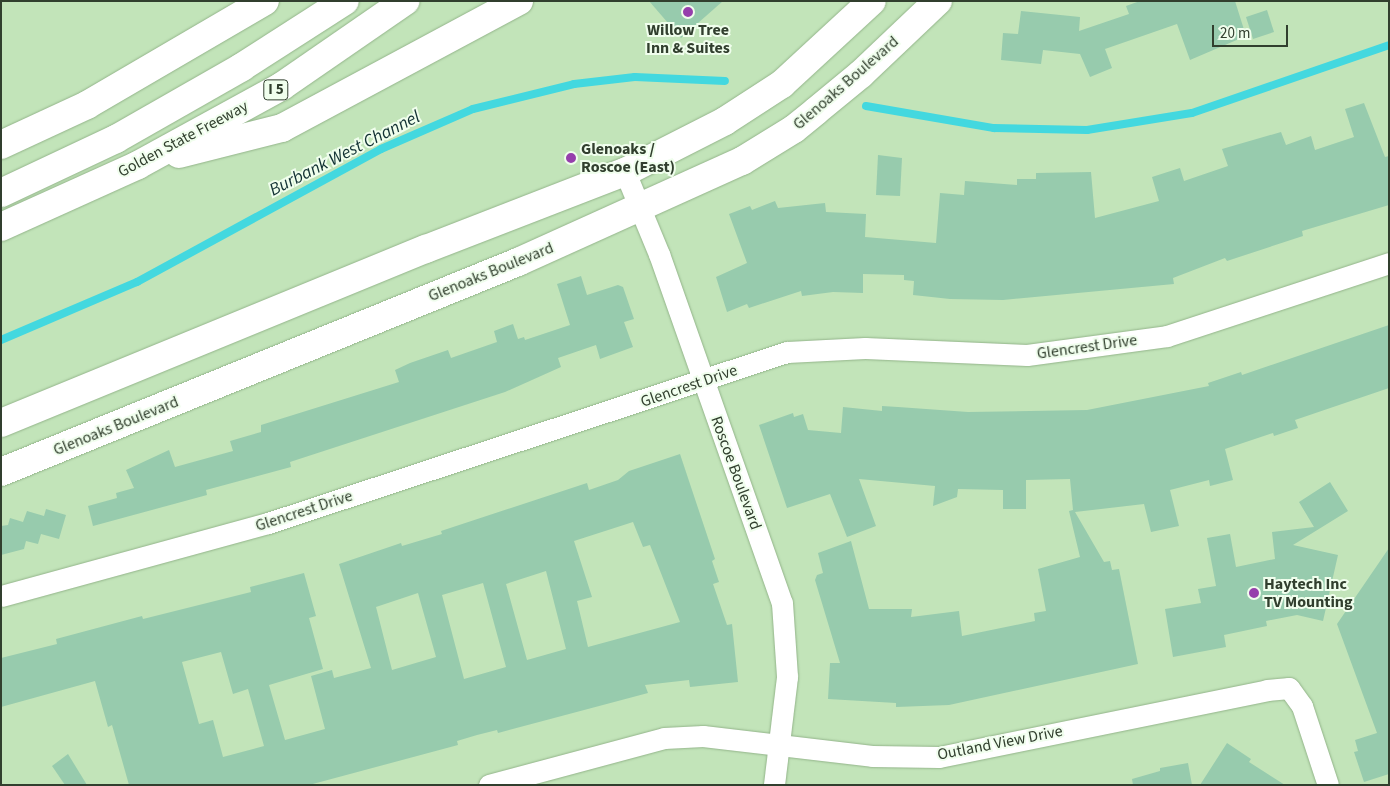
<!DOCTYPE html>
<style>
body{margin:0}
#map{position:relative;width:1390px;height:786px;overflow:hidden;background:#c2e4b9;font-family:"Source Sans 3",sans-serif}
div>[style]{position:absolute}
.stream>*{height:8px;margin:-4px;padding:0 4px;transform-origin:4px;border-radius:4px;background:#43d8df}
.building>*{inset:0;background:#97cbad}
.roads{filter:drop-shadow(0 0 1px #93b48a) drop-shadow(0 0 1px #93b48a)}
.street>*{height:21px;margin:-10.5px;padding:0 10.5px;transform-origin:10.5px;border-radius:10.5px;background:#fff}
.secondary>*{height:28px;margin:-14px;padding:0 14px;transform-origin:14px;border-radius:14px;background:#fff}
.highway>*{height:28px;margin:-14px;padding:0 14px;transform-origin:14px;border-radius:14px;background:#fff}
.dots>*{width:14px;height:14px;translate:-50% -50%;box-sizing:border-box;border:2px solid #f0feed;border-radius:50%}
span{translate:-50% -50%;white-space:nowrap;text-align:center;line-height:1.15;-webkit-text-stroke:4px #f0feed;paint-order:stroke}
.shield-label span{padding:1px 4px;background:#f0feed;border:1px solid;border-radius:4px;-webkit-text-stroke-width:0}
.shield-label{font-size:15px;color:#313f2e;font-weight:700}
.poi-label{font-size:16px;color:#313f2e;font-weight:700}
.left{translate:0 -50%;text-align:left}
.street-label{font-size:16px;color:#313f2e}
.water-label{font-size:18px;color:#123133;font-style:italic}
.frame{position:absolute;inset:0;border:2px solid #313f2e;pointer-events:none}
.scale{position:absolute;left:1212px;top:25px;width:76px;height:22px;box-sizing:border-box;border:2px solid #313f2e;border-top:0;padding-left:6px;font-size:15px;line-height:18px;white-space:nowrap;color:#313f2e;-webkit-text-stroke:4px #f0feed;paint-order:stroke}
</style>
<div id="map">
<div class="stream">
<div style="left:866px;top:106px;width:130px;rotate:9.8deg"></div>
<div style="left:994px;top:128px;width:93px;rotate:1.2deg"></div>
<div style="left:1087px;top:130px;width:106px;rotate:-9.2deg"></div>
<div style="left:1192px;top:113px;width:208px;rotate:-19deg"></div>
<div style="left:1px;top:340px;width:148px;rotate:-23.1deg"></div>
<div style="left:137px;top:282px;width:278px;rotate:-28.6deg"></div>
<div style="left:381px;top:149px;width:100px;rotate:-23.5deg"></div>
<div style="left:473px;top:109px;width:104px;rotate:-13.9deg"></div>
<div style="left:574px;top:84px;width:61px;rotate:-6.5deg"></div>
<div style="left:635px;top:77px;width:90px;rotate:2.5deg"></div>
</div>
<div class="building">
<div style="clip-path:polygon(649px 1px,723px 1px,681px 38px)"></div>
<div style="clip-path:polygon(1140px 1px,1235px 1px,1246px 36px,1190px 60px,1177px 24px,1105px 49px,1112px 68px,1090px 77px,1080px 54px,1043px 50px,1041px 64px,1001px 60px,1003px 33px,1018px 34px,1021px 11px,1080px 17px,1079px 31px,1129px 14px,1126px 6px)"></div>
<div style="clip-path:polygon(1267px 10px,1274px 32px,1253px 39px,1246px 17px)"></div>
<div style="clip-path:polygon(1364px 103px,1385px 157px,1389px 156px,1389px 205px,1302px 231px,1303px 236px,1227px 261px,1225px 258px,1173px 278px,1174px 284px,1003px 300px,950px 299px,913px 295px,914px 281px,904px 280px,904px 275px,863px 274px,863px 293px,833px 292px,802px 296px,801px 291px,749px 308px,747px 304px,727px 312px,716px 277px,747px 263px,729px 214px,750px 206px,752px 210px,775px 201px,778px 208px,825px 203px,826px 212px,866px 214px,865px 237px,936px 243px,940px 193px,964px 195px,965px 181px,1017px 185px,1017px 179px,1036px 179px,1036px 173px,1091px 172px,1095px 218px,1159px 201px,1152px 177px,1180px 168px,1184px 181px,1228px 166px,1222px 149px,1281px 132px,1286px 145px,1311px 136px,1315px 150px,1354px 137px,1345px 109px)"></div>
<div style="clip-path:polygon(878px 155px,902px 158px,900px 196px,876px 195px)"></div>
<div style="clip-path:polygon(581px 276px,587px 295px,618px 285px,623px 287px,634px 319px,624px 322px,633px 347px,600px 359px,596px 345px,558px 358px,561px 367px,505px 392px,290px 462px,291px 467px,206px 490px,207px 495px,93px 526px,88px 506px,117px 498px,116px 493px,134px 488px,126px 470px,169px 450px,175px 467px,233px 451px,230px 441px,261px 432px,261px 425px,399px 382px,395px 370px,410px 363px,448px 350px,451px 358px,497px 342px,494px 331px,513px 324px,518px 339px,524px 337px,525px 340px,570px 325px,557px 284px)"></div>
<div style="clip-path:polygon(1389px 325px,1389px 388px,1295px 420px,1298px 428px,1274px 436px,1273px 433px,1225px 449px,1233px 480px,1210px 486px,1209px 480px,1170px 490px,1179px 526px,1151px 532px,1144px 504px,1075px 512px,1104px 562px,1110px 561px,1112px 570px,1119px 569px,1138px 664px,949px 705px,896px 707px,896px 703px,828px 699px,830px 663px,840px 663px,815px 580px,817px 575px,823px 573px,818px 553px,851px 541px,869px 609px,912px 609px,911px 617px,959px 611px,962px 636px,1035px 621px,1034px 613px,1046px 611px,1038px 569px,1080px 557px,1069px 511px,1073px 510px,1070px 479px,1026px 480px,1026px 509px,1003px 509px,1003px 490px,958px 489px,957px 497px,933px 506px,935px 486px,859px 479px,876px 526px,847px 537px,830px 494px,787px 508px,759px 425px,793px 413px,794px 417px,803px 414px,808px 430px,841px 433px,843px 407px,882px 411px,882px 406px,898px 407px,968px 412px,1087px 410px,1209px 386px,1208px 383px,1241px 372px,1242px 375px)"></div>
<div style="clip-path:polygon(evenodd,680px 454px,715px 559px,712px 561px,719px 582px,713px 584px,727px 625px,732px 624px,738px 682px,690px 687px,689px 680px,645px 685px,648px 693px,498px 733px,497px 730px,477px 735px,457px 741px,458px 745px,309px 785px,129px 785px,112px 725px,108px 727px,95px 681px,1px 707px,1px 658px,57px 644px,56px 639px,142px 616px,143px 619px,251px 592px,250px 587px,304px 573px,316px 616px,309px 618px,323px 669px,269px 685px,285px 740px,325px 729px,311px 676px,332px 670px,334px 678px,371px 668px,339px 564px,401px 543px,402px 546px,442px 534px,441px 531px,587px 483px,589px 490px,618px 480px,629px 471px,680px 454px,633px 522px,643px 547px,650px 545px,680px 622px,588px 647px,577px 601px,592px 597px,574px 541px,633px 522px,680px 454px,546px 571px,566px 649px,527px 660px,506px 584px,546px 571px,680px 454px,483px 583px,506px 667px,464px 679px,442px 595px,483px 583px,680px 454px,418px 593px,436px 657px,392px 670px,376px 607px,418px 593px,680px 454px,221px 652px,233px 694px,248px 689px,264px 746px,223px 757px,213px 720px,199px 724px,182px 662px,221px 652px)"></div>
<div style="clip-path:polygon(1330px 482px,1348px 511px,1293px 545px,1338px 555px,1323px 621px,1297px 615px,1266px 621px,1267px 626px,1224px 635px,1226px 647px,1173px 657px,1165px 609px,1201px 603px,1198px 589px,1216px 586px,1207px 538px,1230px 534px,1236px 567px,1275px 559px,1272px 532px,1314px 527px,1299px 502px)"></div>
<div style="clip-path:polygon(46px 509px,66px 515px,59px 539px,41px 534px,38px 544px,26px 541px,24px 549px,1px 555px,1px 526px,8px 525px,10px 518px,23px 522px,27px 511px,44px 516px)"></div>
<div style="clip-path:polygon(1389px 548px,1389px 774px,1364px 782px,1354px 752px,1358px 751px,1355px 740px,1377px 733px,1337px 624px)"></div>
<div style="clip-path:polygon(1227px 743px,1251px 759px,1249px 762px,1285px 785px,1200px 785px)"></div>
<div style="clip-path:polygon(68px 754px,87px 785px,65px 785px,52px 766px)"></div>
<div style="clip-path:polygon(1188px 763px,1192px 785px,1133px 785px,1132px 779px,1160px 771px,1160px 768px)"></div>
</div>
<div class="roads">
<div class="street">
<div style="left:625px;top:172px;width:89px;rotate:67.5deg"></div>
<div style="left:659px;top:254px;width:370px;rotate:70.6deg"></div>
<div style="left:782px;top:603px;width:74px;rotate:86.1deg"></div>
<div style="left:787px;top:677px;width:109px;rotate:96.9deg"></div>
<div style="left:1px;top:596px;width:277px;rotate:-15.3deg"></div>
<div style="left:268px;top:523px;width:546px;rotate:-18.24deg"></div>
<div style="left:787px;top:352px;width:78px;rotate:-2.9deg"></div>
<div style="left:865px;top:348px;width:162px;rotate:2.5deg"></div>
<div style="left:1027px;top:355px;width:141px;rotate:-7.7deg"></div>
<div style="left:1167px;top:336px;width:234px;rotate:-18.2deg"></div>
<div style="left:489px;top:785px;width:181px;rotate:-15deg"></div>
<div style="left:664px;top:738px;width:39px;rotate:-3deg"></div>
<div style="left:703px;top:736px;width:170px;rotate:6.7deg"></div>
<div style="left:872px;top:756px;width:67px;rotate:0.9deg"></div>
<div style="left:939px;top:757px;width:335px;rotate:-11.5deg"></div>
<div style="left:1267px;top:690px;width:22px;rotate:-5deg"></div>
<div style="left:1289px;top:688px;width:22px;rotate:54deg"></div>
<div style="left:1302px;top:706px;width:83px;rotate:71.8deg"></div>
</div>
<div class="secondary">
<div style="left:1px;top:423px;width:459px;rotate:-22.3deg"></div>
<div style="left:426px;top:249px;width:213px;rotate:-21.2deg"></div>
<div style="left:625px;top:172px;width:112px;rotate:-27deg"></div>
<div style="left:725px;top:121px;width:68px;rotate:-33deg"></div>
<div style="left:782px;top:84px;width:122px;rotate:-42.7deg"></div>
<div style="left:1px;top:472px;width:558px;rotate:-22.11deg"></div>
<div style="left:518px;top:262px;width:246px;rotate:-24.3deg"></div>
<div style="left:742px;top:161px;width:61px;rotate:-31.6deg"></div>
<div style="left:794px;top:129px;width:28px;rotate:-39deg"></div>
<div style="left:816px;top:111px;width:58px;rotate:-39.4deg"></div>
<div style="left:861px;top:74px;width:106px;rotate:-43.5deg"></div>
</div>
<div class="highway">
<div style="left:1px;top:145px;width:95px;rotate:-24.9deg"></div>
<div style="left:87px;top:105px;width:206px;rotate:-30.3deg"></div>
<div style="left:179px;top:154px;width:106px;rotate:-14.2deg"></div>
<div style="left:282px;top:128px;width:269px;rotate:-28.2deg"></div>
<div style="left:1px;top:193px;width:127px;rotate:-25.2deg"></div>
<div style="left:116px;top:139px;width:145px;rotate:-29.7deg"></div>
<div style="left:242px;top:67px;width:122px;rotate:-32.7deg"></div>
<div style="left:1px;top:227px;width:150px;rotate:-24.3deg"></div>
<div style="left:138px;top:165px;width:164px;rotate:-28.7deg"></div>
<div style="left:282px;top:86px;width:150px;rotate:-34.6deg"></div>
</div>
</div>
<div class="dots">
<div style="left:688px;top:12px;background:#963fac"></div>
<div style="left:571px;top:158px;background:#963fac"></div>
<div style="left:1254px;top:593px;background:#963fac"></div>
</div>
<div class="shield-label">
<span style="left:276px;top:90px">I 5</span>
</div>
<div class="poi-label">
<span style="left:688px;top:39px">Willow Tree<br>Inn &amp; Suites</span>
<span class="left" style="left:581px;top:158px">Glenoaks /<br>Roscoe (East)</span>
<span class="left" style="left:1264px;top:593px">Haytech Inc<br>TV Mounting</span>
</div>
<div class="street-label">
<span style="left:846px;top:83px;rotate:-41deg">Glenoaks Boulevard</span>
<span style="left:183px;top:139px;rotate:-28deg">Golden State Freeway</span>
<span style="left:491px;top:272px;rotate:-22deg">Glenoaks Boulevard</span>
<span style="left:1087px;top:347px;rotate:-8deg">Glencrest Drive</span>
<span style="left:689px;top:386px;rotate:-19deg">Glencrest Drive</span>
<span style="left:116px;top:426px;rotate:-22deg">Glenoaks Boulevard</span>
<span style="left:736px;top:473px;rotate:70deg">Roscoe Boulevard</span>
<span style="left:304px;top:511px;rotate:-18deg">Glencrest Drive</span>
<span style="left:1000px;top:743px;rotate:-11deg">Outland View Drive</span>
</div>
<div class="water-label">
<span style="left:345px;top:154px;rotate:-27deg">Burbank West Channel</span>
</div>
<div class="frame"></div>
<div class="scale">20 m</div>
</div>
